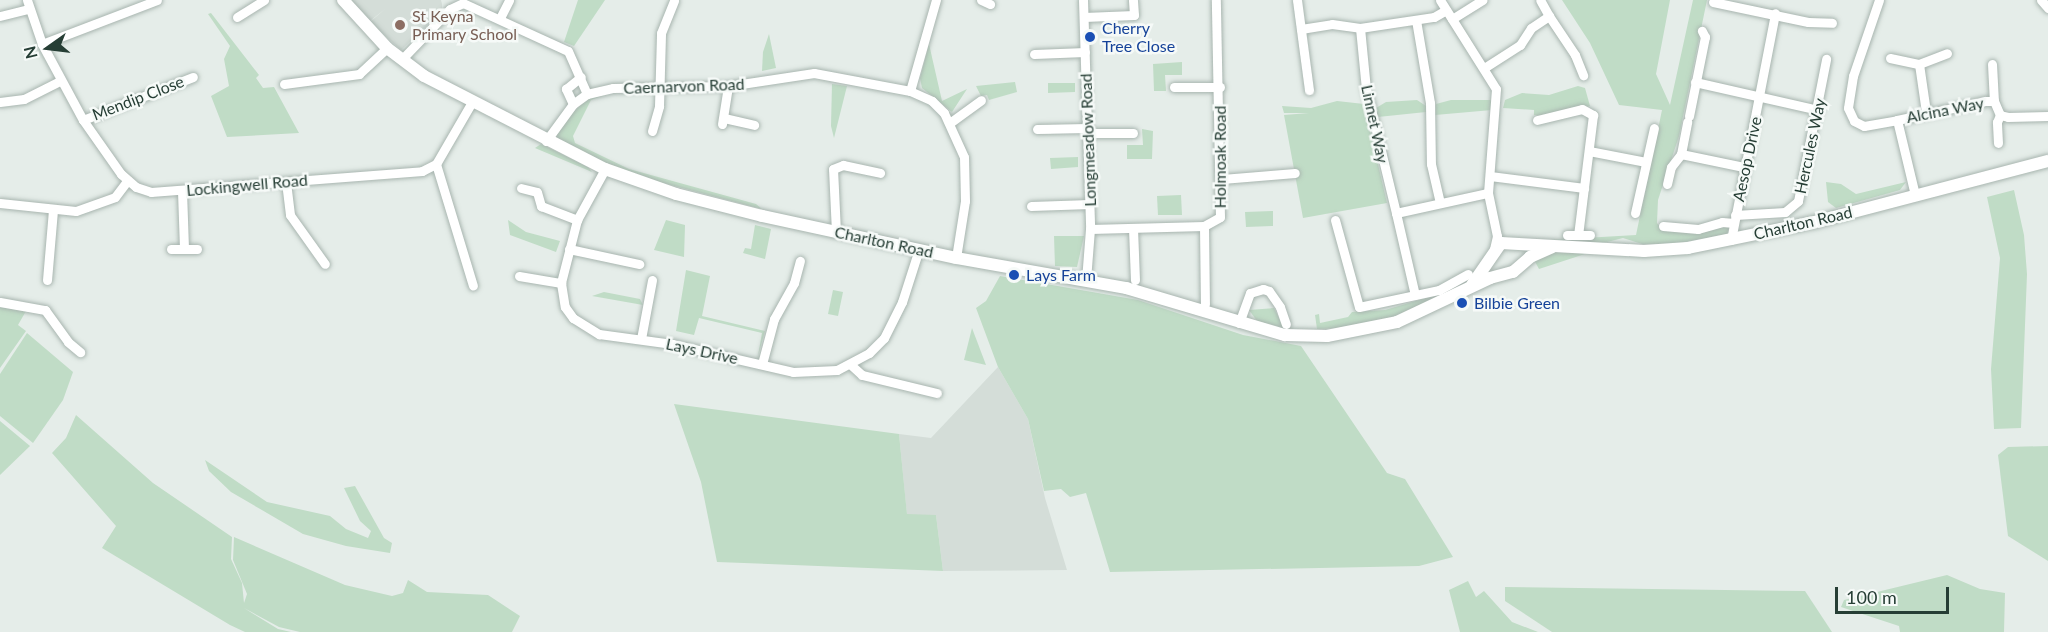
<!DOCTYPE html>
<style>
body{margin:0}
#map{position:relative;width:2048px;height:632px;overflow:hidden;background:#e5ede9;font-family:Lato,sans-serif}
div>[style]{position:absolute}
.built>*{inset:0;background:#d4ddd8}
.green>*{inset:0;background:#c0dcc6}
.roads{filter:drop-shadow(0 0 2px #a8b5af) drop-shadow(0 0 2px #a8b5af)}
.street>*{height:9px;margin:-4.5px;padding:0 4.5px;transform-origin:4.5px;border-radius:4.5px;background:#fff}
.secondary>*{height:12px;margin:-6px;padding:0 6px;transform-origin:6px;border-radius:6px;background:#fff}
.dots>*{width:16px;height:16px;translate:-50% -50%;box-sizing:border-box;border:3px solid #f6faf8;border-radius:50%}
span{translate:-50% -50%;white-space:nowrap;text-align:center;line-height:1.15;-webkit-text-stroke:5px #f6faf8;paint-order:stroke}
.education-label{font-size:16px;color:#785e54}
.left{translate:0 -50%;text-align:left}
.transit-label{font-size:16px;color:#164399}
.street-label{font-size:16px;color:#263e35}
.north{position:absolute;left:18px;top:18px;width:60px;height:60px;-webkit-text-stroke:4px #f6faf8;paint-order:stroke;rotate:256deg;font-size:16px;font-weight:700;line-height:24px;text-align:center;color:#263e35}
.north::after{content:'';display:block;margin:auto;width:21px;height:27px;background:#263e35;clip-path:polygon(50% 0,100% 100%,50% 72%,0 100%)}
.scale{position:absolute;left:1835px;top:587px;width:114px;height:27px;box-sizing:border-box;border:3px solid #263e35;border-top:0;padding-left:8px;font-size:18px;line-height:21px;white-space:nowrap;color:#263e35;-webkit-text-stroke:4px #f6faf8;paint-order:stroke}
</style>
<div id="map">
<div class="built">
<div style="clip-path:polygon(350px 0,441px 0,442px 4px,442px 11px,401px 50px,370px 22px,385px 9px,370px 21px)"></div>
<div style="clip-path:polygon(998px 367px,1028px 419px,1045px 498px,1067px 570px,943px 571px,936px 515px,907px 515px,899px 434px,931px 438px)"></div>
</div>
<div class="green">
<div style="clip-path:polygon(578px 0,605px 0,574px 46px,564px 42px)"></div>
<div style="clip-path:polygon(1562px 0,1670px 0,1656px 74px,1670px 105px,1693px 0,1707px 0,1679px 136px,1658px 200px,1657px 223px,1662px 229px,1729px 225px,1727px 234px,1674px 244px,1642px 244px,1623px 238px,1603px 243px,1533px 241px,1636px 235px,1662px 110px,1619px 105px,1590px 43px)"></div>
<div style="clip-path:polygon(211px 13px,259px 75px,256px 78px,263px 88px,274px 87px,299px 133px,227px 137px,211px 96px,229px 86px,224px 59px,230px 46px,208px 14px)"></div>
<div style="clip-path:polygon(769px 34px,776px 68px,762px 71px,763px 52px)"></div>
<div style="clip-path:polygon(929px 44px,942px 101px,967px 89px,952px 112px,922px 88px,920px 78px)"></div>
<div style="clip-path:polygon(1182px 62px,1182px 75px,1165px 75px,1166px 91px,1154px 91px,1153px 64px)"></div>
<div style="clip-path:polygon(1015px 82px,1017px 92px,989px 100px,987px 95px,981px 96px,976px 86px)"></div>
<div style="clip-path:polygon(1048px 83px,1075px 83px,1075px 92px,1048px 93px)"></div>
<div style="clip-path:polygon(832px 84px,847px 86px,834px 138px,831px 126px)"></div>
<div style="clip-path:polygon(1578px 86px,1585px 88px,1590px 106px,1545px 116px,1534px 115px,1534px 110px,1503px 108px,1505px 100px,1522px 93px,1549px 95px)"></div>
<div style="clip-path:polygon(610px 93px,591px 100px,573px 136px,575px 143px,629px 169px,756px 204px,762px 209px,625px 173px,562px 145px,556px 134px,566px 118px,588px 99px)"></div>
<div style="clip-path:polygon(1417px 100px,1426px 106px,1426px 112px,1378px 117px,1376px 108px,1386px 102px)"></div>
<div style="clip-path:polygon(1451px 100px,1490px 100px,1493px 102px,1492px 110px,1435px 115px,1436px 104px)"></div>
<div style="clip-path:polygon(1337px 101px,1364px 104px,1387px 203px,1303px 218px,1284px 115px,1309px 113px,1284px 113px,1282px 106px,1311px 108px)"></div>
<div style="clip-path:polygon(1142px 129px,1153px 131px,1152px 159px,1127px 159px,1127px 145px,1143px 145px)"></div>
<div style="clip-path:polygon(541px 144px,588px 167px,592px 172px,535px 148px)"></div>
<div style="clip-path:polygon(1078px 157px,1078px 167px,1051px 169px,1050px 158px)"></div>
<div style="clip-path:polygon(1826px 182px,1841px 184px,1856px 194px,1906px 182px,1900px 190px,1836px 208px,1828px 202px)"></div>
<div style="clip-path:polygon(2014px 190px,2024px 235px,2027px 274px,2021px 428px,1994px 429px,1991px 369px,2000px 258px,1987px 197px)"></div>
<div style="clip-path:polygon(1181px 195px,1182px 215px,1158px 215px,1157px 196px)"></div>
<div style="clip-path:polygon(1273px 211px,1273px 226px,1246px 227px,1245px 212px)"></div>
<div style="clip-path:polygon(508px 220px,526px 232px,560px 241px,556px 252px,510px 235px)"></div>
<div style="clip-path:polygon(666px 220px,685px 225px,684px 257px,654px 250px)"></div>
<div style="clip-path:polygon(755px 225px,771px 229px,765px 259px,743px 253px,745px 248px,751px 249px)"></div>
<div style="clip-path:polygon(1054px 236px,1084px 236px,1077px 267px,1055px 266px)"></div>
<div style="clip-path:polygon(1548px 252px,1588px 253px,1539px 269px,1533px 258px)"></div>
<div style="clip-path:polygon(686px 270px,710px 276px,702px 316px,765px 331px,758px 356px,762px 333px,699px 318px,694px 335px,676px 331px)"></div>
<div style="clip-path:polygon(1472px 274px,1466px 282px,1450px 294px,1394px 319px,1345px 328px,1317px 329px,1315px 315px,1319px 314px,1320px 323px,1348px 317px,1352px 312px,1385px 310px,1443px 293px)"></div>
<div style="clip-path:polygon(1000px 276px,1138px 300px,1243px 335px,1301px 346px,1387px 473px,1405px 479px,1453px 557px,1419px 566px,1110px 572px,1086px 493px,1070px 497px,1061px 489px,1044px 491px,1028px 419px,998px 367px,976px 308px,986px 301px)"></div>
<div style="clip-path:polygon(833px 290px,843px 292px,838px 316px,828px 314px)"></div>
<div style="clip-path:polygon(604px 292px,640px 299px,643px 305px,592px 296px)"></div>
<div style="clip-path:polygon(0 307px,26px 311px,18px 325px,26px 331px,0 368px)"></div>
<div style="clip-path:polygon(1274px 308px,1284px 328px,1257px 321px,1249px 310px)"></div>
<div style="clip-path:polygon(972px 328px,986px 365px,964px 360px)"></div>
<div style="clip-path:polygon(27px 333px,73px 372px,63px 400px,33px 443px,0 416px,0 374px)"></div>
<div style="clip-path:polygon(674px 404px,899px 434px,907px 514px,936px 515px,943px 571px,717px 562px,701px 482px)"></div>
<div style="clip-path:polygon(76px 415px,153px 483px,232px 537px,231px 559px,242px 583px,244px 603px,247px 594px,233px 560px,234px 537px,345px 585px,392px 596px,403px 593px,408px 580px,427px 592px,488px 595px,520px 616px,512px 632px,300px 632px,279px 627px,244px 608px,278px 629px,291px 632px,245px 632px,230px 625px,102px 548px,116px 526px,52px 453px,66px 438px)"></div>
<div style="clip-path:polygon(0 421px,30px 446px,0 475px)"></div>
<div style="clip-path:polygon(2048px 446px,2048px 561px,2008px 536px,1998px 455px,2008px 447px)"></div>
<div style="clip-path:polygon(205px 460px,267px 502px,330px 516px,346px 529px,368px 538px,371px 531px,360px 521px,344px 488px,355px 486px,384px 538px,392px 543px,390px 553px,346px 546px,303px 534px,231px 492px,209px 471px)"></div>
<div style="clip-path:polygon(1947px 575px,1980px 589px,2005px 593px,2004px 632px,1900px 632px,1899px 626px,1841px 607px,1844px 600px)"></div>
<div style="clip-path:polygon(1468px 581px,1476px 597px,1484px 591px,1512px 622px,1538px 632px,1460px 632px,1449px 590px)"></div>
<div style="clip-path:polygon(1505px 587px,1805px 591px,1832px 632px,1552px 632px,1505px 601px)"></div>
</div>
<div class="roads">
<div class="street">
<div style="left:27px;top:0;width:46px;rotate:71.2deg"></div>
<div style="left:42px;top:44px;width:86px;rotate:61.7deg"></div>
<div style="left:83px;top:120px;width:66px;rotate:54.9deg"></div>
<div style="left:121px;top:174px;width:20px;rotate:41deg"></div>
<div style="left:136px;top:187px;width:16px;rotate:18deg"></div>
<div style="left:151px;top:192px;width:272px;rotate:-4.4deg"></div>
<div style="left:422px;top:171px;width:16px;rotate:-27deg"></div>
<div style="left:436px;top:164px;width:72px;rotate:-59.9deg"></div>
<div style="left:981px;top:0;width:10px;rotate:24deg"></div>
<div style="left:1083px;top:0;width:229px;rotate:88.2deg"></div>
<div style="left:1090px;top:229px;width:51px;rotate:94.5deg"></div>
<div style="left:1297px;top:0;width:91px;rotate:82.4deg"></div>
<div style="left:1440px;top:0;width:105px;rotate:57.8deg"></div>
<div style="left:1496px;top:89px;width:104px;rotate:94.4deg"></div>
<div style="left:1488px;top:193px;width:44px;rotate:78.2deg"></div>
<div style="left:1497px;top:236px;width:13px;rotate:103deg"></div>
<div style="left:1879px;top:0;width:80px;rotate:108.9deg"></div>
<div style="left:1853px;top:76px;width:32px;rotate:99deg"></div>
<div style="left:1848px;top:108px;width:14px;rotate:65deg"></div>
<div style="left:1854px;top:121px;width:11px;rotate:27deg"></div>
<div style="left:1864px;top:126px;width:34px;rotate:-10deg"></div>
<div style="left:1897px;top:120px;width:77px;rotate:76.5deg"></div>
<div style="left:2041px;top:0;width:11px;rotate:49deg"></div>
<div style="left:1713px;top:2px;width:97px;rotate:11.9deg"></div>
<div style="left:1808px;top:22px;width:24px;rotate:2deg"></div>
<div style="left:0;top:16px;width:30px;rotate:-14deg"></div>
<div style="left:1549px;top:16px;width:47px;rotate:56.3deg"></div>
<div style="left:1575px;top:55px;width:22px;rotate:68deg"></div>
<div style="left:237px;top:17px;width:32px;rotate:-32deg"></div>
<div style="left:1084px;top:17px;width:50px;rotate:-2.3deg"></div>
<div style="left:1134px;top:15px;width:15px;rotate:-94deg"></div>
<div style="left:500px;top:18px;width:20px;rotate:-63deg"></div>
<div style="left:1452px;top:19px;width:36px;rotate:-32deg"></div>
<div style="left:1416px;top:20px;width:84px;rotate:80.4deg"></div>
<div style="left:1430px;top:103px;width:61px;rotate:89.1deg"></div>
<div style="left:1431px;top:164px;width:40px;rotate:77deg"></div>
<div style="left:1360px;top:28px;width:61px;rotate:84.4deg"></div>
<div style="left:1366px;top:89px;width:128px;rotate:76.4deg"></div>
<div style="left:1396px;top:213px;width:94px;rotate:-12.3deg"></div>
<div style="left:1301px;top:29px;width:31px;rotate:-9deg"></div>
<div style="left:1332px;top:24px;width:28px;rotate:8deg"></div>
<div style="left:1360px;top:28px;width:75px;rotate:-8.5deg"></div>
<div style="left:1434px;top:17px;width:14px;rotate:-30deg"></div>
<div style="left:42px;top:44px;width:123px;rotate:-20.9deg"></div>
<div style="left:1034px;top:54px;width:51px;rotate:-2.2deg"></div>
<div style="left:1890px;top:58px;width:30px;rotate:12deg"></div>
<div style="left:1919px;top:64px;width:30px;rotate:-21deg"></div>
<div style="left:402px;top:59px;width:69px;rotate:-46.2deg"></div>
<div style="left:450px;top:9px;width:14px;rotate:-25deg"></div>
<div style="left:463px;top:3px;width:115px;rotate:24.6deg"></div>
<div style="left:568px;top:51px;width:47px;rotate:66.2deg"></div>
<div style="left:1919px;top:64px;width:49px;rotate:81.7deg"></div>
<div style="left:1992px;top:64px;width:37px;rotate:87deg"></div>
<div style="left:1484px;top:68px;width:43px;rotate:-32.6deg"></div>
<div style="left:1520px;top:45px;width:20px;rotate:-57deg"></div>
<div style="left:1531px;top:28px;width:22px;rotate:-34deg"></div>
<div style="left:1549px;top:16px;width:18px;rotate:-119deg"></div>
<div style="left:1695px;top:82px;width:126px;rotate:12.8deg"></div>
<div style="left:284px;top:84px;width:76px;rotate:-7.6deg"></div>
<div style="left:359px;top:74px;width:38px;rotate:-43deg"></div>
<div style="left:1174px;top:87px;width:46px"></div>
<div style="left:910px;top:91px;width:95px;rotate:-74.1deg"></div>
<div style="left:0;top:102px;width:24px;rotate:-7deg"></div>
<div style="left:24px;top:99px;width:40px;rotate:-26.6deg"></div>
<div style="left:573px;top:104px;width:17px;rotate:-115deg"></div>
<div style="left:566px;top:89px;width:19px;rotate:-39deg"></div>
<div style="left:1689px;top:116px;width:81px;rotate:-78.6deg"></div>
<div style="left:1705px;top:37px;width:7px;rotate:-117deg"></div>
<div style="left:724px;top:118px;width:31px;rotate:13deg"></div>
<div style="left:83px;top:120px;width:118px;rotate:-21.4deg"></div>
<div style="left:1537px;top:120px;width:46px;rotate:-13.7deg"></div>
<div style="left:1582px;top:109px;width:13px;rotate:29deg"></div>
<div style="left:1593px;top:115px;width:121px;rotate:97.1deg"></div>
<div style="left:1897px;top:120px;width:91px;rotate:-12.1deg"></div>
<div style="left:1986px;top:101px;width:8px"></div>
<div style="left:1994px;top:101px;width:15px;rotate:67deg"></div>
<div style="left:2000px;top:115px;width:8px;rotate:14deg"></div>
<div style="left:2008px;top:117px;width:40px;rotate:-1.4deg"></div>
<div style="left:951px;top:122px;width:37px;rotate:-36deg"></div>
<div style="left:722px;top:124px;width:38px;rotate:-81deg"></div>
<div style="left:1037px;top:129px;width:50px;rotate:-1.1deg"></div>
<div style="left:652px;top:131px;width:26px;rotate:-74deg"></div>
<div style="left:659px;top:106px;width:73px;rotate:-88.4deg"></div>
<div style="left:661px;top:33px;width:35px;rotate:-68deg"></div>
<div style="left:1087px;top:133px;width:46px"></div>
<div style="left:546px;top:141px;width:46px;rotate:-53.9deg"></div>
<div style="left:573px;top:104px;width:17px;rotate:-36deg"></div>
<div style="left:587px;top:94px;width:27px;rotate:-13deg"></div>
<div style="left:613px;top:88px;width:115px;rotate:-1deg"></div>
<div style="left:728px;top:86px;width:87px;rotate:-8.6deg"></div>
<div style="left:814px;top:73px;width:98px;rotate:10.6deg"></div>
<div style="left:910px;top:91px;width:24px;rotate:24deg"></div>
<div style="left:932px;top:101px;width:17px;rotate:45deg"></div>
<div style="left:944px;top:113px;width:48px;rotate:65.6deg"></div>
<div style="left:964px;top:157px;width:44px;rotate:88.7deg"></div>
<div style="left:965px;top:201px;width:58px;rotate:99deg"></div>
<div style="left:1998px;top:143px;width:21px;rotate:-93deg"></div>
<div style="left:1997px;top:122px;width:8px;rotate:-67deg"></div>
<div style="left:1589px;top:151px;width:58px;rotate:10.9deg"></div>
<div style="left:1681px;top:154px;width:64px;rotate:11.7deg"></div>
<div style="left:436px;top:164px;width:127px;rotate:73.1deg"></div>
<div style="left:605px;top:169px;width:58px;rotate:118.8deg"></div>
<div style="left:577px;top:220px;width:65px;rotate:104.3deg"></div>
<div style="left:561px;top:283px;width:24px;rotate:81deg"></div>
<div style="left:565px;top:307px;width:14px;rotate:54deg"></div>
<div style="left:573px;top:318px;width:31px;rotate:32deg"></div>
<div style="left:599px;top:334px;width:74px;rotate:7.8deg"></div>
<div style="left:672px;top:344px;width:124px;rotate:13deg"></div>
<div style="left:793px;top:372px;width:44px;rotate:-2.6deg"></div>
<div style="left:837px;top:370px;width:36px;rotate:-28deg"></div>
<div style="left:869px;top:353px;width:21px;rotate:-45deg"></div>
<div style="left:884px;top:338px;width:40px;rotate:-63.4deg"></div>
<div style="left:902px;top:302px;width:56px;rotate:-72.2deg"></div>
<div style="left:1490px;top:176px;width:95px;rotate:7.3deg"></div>
<div style="left:1222px;top:179px;width:73px;rotate:-4.7deg"></div>
<div style="left:286px;top:182px;width:33px;rotate:83deg"></div>
<div style="left:290px;top:215px;width:60px;rotate:54.5deg"></div>
<div style="left:1667px;top:184px;width:17px;rotate:-77deg"></div>
<div style="left:1671px;top:167px;width:16px;rotate:-52deg"></div>
<div style="left:1681px;top:154px;width:33px;rotate:-79deg"></div>
<div style="left:521px;top:188px;width:16px;rotate:14deg"></div>
<div style="left:537px;top:192px;width:15px;rotate:74deg"></div>
<div style="left:541px;top:206px;width:39px;rotate:21deg"></div>
<div style="left:182px;top:191px;width:58px;rotate:88deg"></div>
<div style="left:0;top:203px;width:76px;rotate:6deg"></div>
<div style="left:76px;top:211px;width:41px;rotate:-19.7deg"></div>
<div style="left:115px;top:197px;width:21px;rotate:-53deg"></div>
<div style="left:1031px;top:206px;width:59px;rotate:-1.9deg"></div>
<div style="left:1396px;top:213px;width:84px;rotate:77deg"></div>
<div style="left:1635px;top:213px;width:87px;rotate:-77.4deg"></div>
<div style="left:1735px;top:215px;width:50px;rotate:-3.4deg"></div>
<div style="left:1785px;top:212px;width:17px;rotate:-40deg"></div>
<div style="left:1798px;top:201px;width:145px;rotate:-78.8deg"></div>
<div style="left:1335px;top:220px;width:90px;rotate:74.6deg"></div>
<div style="left:1359px;top:307px;width:82px;rotate:-12deg"></div>
<div style="left:1439px;top:290px;width:33px;rotate:-29deg"></div>
<div style="left:1204px;top:226px;width:78px;rotate:89.3deg"></div>
<div style="left:1663px;top:226px;width:35px;rotate:5deg"></div>
<div style="left:1698px;top:229px;width:25px;rotate:-16deg"></div>
<div style="left:1722px;top:222px;width:12px;rotate:5deg"></div>
<div style="left:1133px;top:228px;width:52px;rotate:87.8deg"></div>
<div style="left:1090px;top:229px;width:114px;rotate:-1.5deg"></div>
<div style="left:1204px;top:226px;width:18px;rotate:-29deg"></div>
<div style="left:1220px;top:217px;width:217px;rotate:-91.1deg"></div>
<div style="left:836px;top:232px;width:63px;rotate:-92.7deg"></div>
<div style="left:833px;top:169px;width:11px;rotate:-22deg"></div>
<div style="left:843px;top:165px;width:38px;rotate:12deg"></div>
<div style="left:1567px;top:235px;width:23px"></div>
<div style="left:1731px;top:240px;width:231px;rotate:-79deg"></div>
<div style="left:171px;top:249px;width:26px"></div>
<div style="left:569px;top:249px;width:72px;rotate:12.1deg"></div>
<div style="left:519px;top:276px;width:43px;rotate:9.5deg"></div>
<div style="left:47px;top:280px;width:70px;rotate:-85.1deg"></div>
<div style="left:0;top:302px;width:46px;rotate:10.1deg"></div>
<div style="left:45px;top:310px;width:39px;rotate:54deg"></div>
<div style="left:68px;top:342px;width:16px;rotate:40deg"></div>
<div style="left:1239px;top:323px;width:32px;rotate:-70deg"></div>
<div style="left:1250px;top:293px;width:14px;rotate:-17deg"></div>
<div style="left:1263px;top:289px;width:6px;rotate:18deg"></div>
<div style="left:1269px;top:291px;width:19px;rotate:55deg"></div>
<div style="left:1280px;top:307px;width:18px;rotate:71deg"></div>
<div style="left:641px;top:339px;width:60px;rotate:-79.4deg"></div>
<div style="left:762px;top:364px;width:47px;rotate:-75.1deg"></div>
<div style="left:774px;top:319px;width:41px;rotate:-60.9deg"></div>
<div style="left:794px;top:283px;width:23px;rotate:-75deg"></div>
<div style="left:851px;top:365px;width:15px;rotate:42deg"></div>
<div style="left:862px;top:375px;width:77px;rotate:13.5deg"></div>
</div>
<div class="secondary">
<div style="left:343px;top:0;width:65px;rotate:47.5deg"></div>
<div style="left:387px;top:48px;width:46px;rotate:37.1deg"></div>
<div style="left:424px;top:76px;width:203px;rotate:27.2deg"></div>
<div style="left:605px;top:169px;width:75px;rotate:19.4deg"></div>
<div style="left:676px;top:194px;width:89px;rotate:14.3deg"></div>
<div style="left:762px;top:216px;width:198px;rotate:12.2deg"></div>
<div style="left:956px;top:258px;width:173px;rotate:10deg"></div>
<div style="left:1126px;top:288px;width:166px;rotate:16.5deg"></div>
<div style="left:1285px;top:335px;width:42px;rotate:1.4deg"></div>
<div style="left:1327px;top:336px;width:71px;rotate:-11.3deg"></div>
<div style="left:1397px;top:322px;width:103px;rotate:-25.3deg"></div>
<div style="left:1490px;top:278px;width:24px;rotate:-15deg"></div>
<div style="left:1513px;top:272px;width:23px;rotate:-41deg"></div>
<div style="left:1530px;top:257px;width:24px;rotate:-24deg"></div>
<div style="left:1472px;top:285px;width:51px;rotate:-55.4deg"></div>
<div style="left:1501px;top:243px;width:143px;rotate:3.2deg"></div>
<div style="left:1644px;top:251px;width:44px;rotate:-3.9deg"></div>
<div style="left:1688px;top:248px;width:130px;rotate:-11.6deg"></div>
<div style="left:1815px;top:222px;width:241px;rotate:-14.7deg"></div>
</div>
</div>
<div class="dots">
<div style="left:400px;top:25px;background:#8d6e63"></div>
<div style="left:1090px;top:37px;background:#1a4fb4"></div>
<div style="left:1014px;top:275px;background:#1a4fb4"></div>
<div style="left:1462px;top:303px;background:#1a4fb4"></div>
</div>
<div class="education-label">
<span class="left" style="left:412px;top:25px">St Keyna<br>Primary School</span>
</div>
<div class="transit-label">
<span class="left" style="left:1102px;top:37px">Cherry<br>Tree Close</span>
<span class="left" style="left:1026px;top:275px">Lays Farm</span>
<span class="left" style="left:1474px;top:303px">Bilbie Green</span>
</div>
<div class="street-label">
<span style="left:684px;top:86px;rotate:-2deg">Caernarvon Road</span>
<span style="left:138px;top:98px;rotate:-21deg">Mendip Close</span>
<span style="left:1945px;top:110px;rotate:-11deg">Alcina Way</span>
<span style="left:1375px;top:124px;rotate:78deg">Linnet Way</span>
<span style="left:1088px;top:140px;rotate:-92deg">Longmeadow Road</span>
<span style="left:1810px;top:146px;rotate:-78deg">Hercules Way</span>
<span style="left:1220px;top:157px;rotate:-90deg">Holmoak Road</span>
<span style="left:1747px;top:159px;rotate:-78deg">Aesop Drive</span>
<span style="left:247px;top:185px;rotate:-5deg">Lockingwell Road</span>
<span style="left:1803px;top:223px;rotate:-13deg">Charlton Road</span>
<span style="left:884px;top:242px;rotate:12deg">Charlton Road</span>
<span style="left:702px;top:351px;rotate:12deg">Lays Drive</span>
</div>
<div class="north">N</div>
<div class="scale">100 m</div>
</div>
